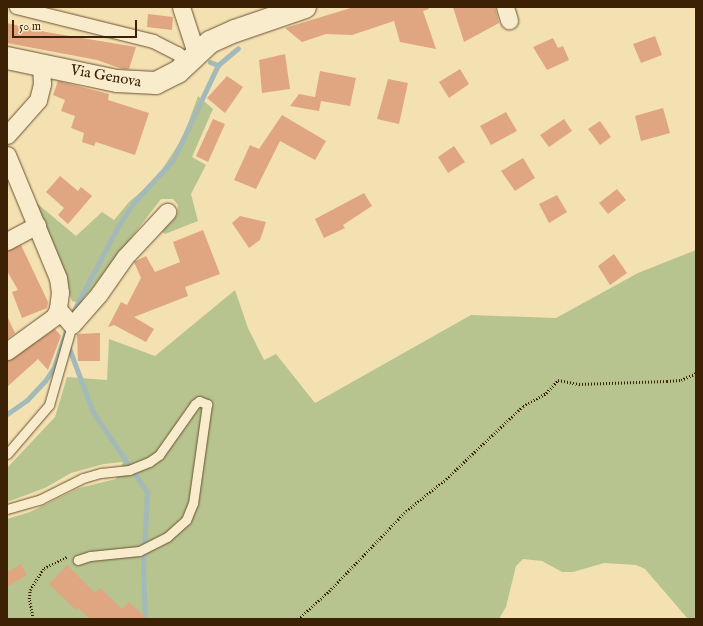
<!DOCTYPE html>
<style>
body{margin:0}
#map{position:relative;width:703px;height:626px;overflow:hidden;background:#f4e1b2;font-family:"IM FELL English",serif}
div>[style]{position:absolute}
.green>*{inset:0;background:#b7c48f}
.stream>*{height:5px;margin:-2.5px;padding:0 2.5px;transform-origin:2.5px;border-radius:2.5px;background:#a3bab9}
.building>*{inset:0;background:#e0a581}
.path>*{height:2.5px;margin-top:-1.25px;transform-origin:0;background:repeating-linear-gradient(90deg,#3d2104 0 1px,transparent 0 3px)}
.roads{filter:drop-shadow(0 0 1px #6b5130) drop-shadow(0 0 1px #6b5130)}
.service>*{height:9px;margin:-4.5px;padding:0 4.5px;transform-origin:4.5px;border-radius:4.5px;background:#f8eccd}
.pedestrian>*{height:13px;margin:-6.5px;padding:0 6.5px;transform-origin:6.5px;border-radius:6.5px;background:#f8eccd}
.minor>*{height:17px;margin:-8.5px;padding:0 8.5px;transform-origin:8.5px;border-radius:8.5px;background:#f8eccd}
.secondary>*{height:22px;margin:-11px;padding:0 11px;transform-origin:11px;border-radius:11px;background:#f8eccd}
span{translate:-50% -50%;white-space:nowrap;text-align:center;line-height:1.15;-webkit-text-stroke:3px #f8eccd;paint-order:stroke}
.street-label{font-size:15px;color:#3d2104}
.frame{position:absolute;inset:0;border:8px solid #3d2104;pointer-events:none}
.scale{position:absolute;left:12px;top:20px;width:125px;height:18px;box-sizing:border-box;border:2px solid #3d2104;border-top:0;padding-left:5px;font-size:12px;line-height:14px;white-space:nowrap;color:#3d2104;-webkit-text-stroke:3px #f8eccd;paint-order:stroke}
</style>
<div id="map">
<div class="green">
<div style="clip-path:polygon(198px 96px,213px 109px,192px 157px,206px 165px,191px 194px,198px 221px,165px 234px,162px 232px,177px 215px,178px 205px,173px 199px,161px 199px,91px 290px,79px 303px,72px 301px,33px 200px,76px 236px,102px 212px,114px 220px,129px 202px,156px 179px,183px 137px)"></div>
<div style="clip-path:polygon(696px 250px,696px 619px,688px 619px,645px 569px,636px 565px,604px 563px,573px 572px,562px 572px,542px 561px,523px 559px,516px 566px,506px 607px,499px 619px,7px 619px,7px 519px,30px 512px,79px 488px,116px 479px,123px 462px,104px 464px,71px 473px,45px 488px,7px 502px,7px 468px,55px 417px,67px 377px,107px 380px,109px 339px,155px 356px,235px 290px,248px 328px,264px 360px,276px 354px,315px 403px,471px 315px,556px 318px,638px 273px)"></div>
</div>
<div class="stream">
<div style="left:210px;top:62px;width:9px;rotate:21deg"></div>
<div style="left:72px;top:314px;width:97px;rotate:-62.4deg"></div>
<div style="left:117px;top:228px;width:31px;rotate:-57deg"></div>
<div style="left:134px;top:202px;width:57px;rotate:-47.1deg"></div>
<div style="left:173px;top:160px;width:105px;rotate:-64.7deg"></div>
<div style="left:218px;top:65px;width:26px;rotate:-40deg"></div>
<div style="left:67px;top:343px;width:74px;rotate:69.4deg"></div>
<div style="left:93px;top:412px;width:97px;rotate:56deg"></div>
<div style="left:147px;top:492px;width:76px;rotate:93deg"></div>
<div style="left:143px;top:568px;width:51px;rotate:87.8deg"></div>
<div style="left:7px;top:414px;width:24px;rotate:-35deg"></div>
<div style="left:27px;top:400px;width:26px;rotate:-47deg"></div>
<div style="left:45px;top:381px;width:17px;rotate:-57deg"></div>
<div style="left:54px;top:367px;width:44px;rotate:-71.6deg"></div>
</div>
<div class="building">
<div style="clip-path:polygon(354px 7px,428px 7px,429px 9px,423px 11px,436px 49px,400px 42px,394px 21px,352px 35px,326px 34px,302px 42px,285px 28px)"></div>
<div style="clip-path:polygon(453px 7px,495px 7px,499px 23px,464px 42px)"></div>
<div style="clip-path:polygon(148px 14px,173px 17px,172px 30px,147px 27px)"></div>
<div style="clip-path:polygon(7px 23px,46px 32px,136px 47px,129px 69px,122px 69px,97px 60px,7px 43px)"></div>
<div style="clip-path:polygon(655px 36px,662px 55px,641px 63px,633px 44px)"></div>
<div style="clip-path:polygon(553px 38px,558px 48px,563px 46px,569px 60px,547px 70px,533px 47px)"></div>
<div style="clip-path:polygon(285px 54px,290px 89px,262px 93px,259px 60px)"></div>
<div style="clip-path:polygon(460px 69px,469px 84px,449px 98px,439px 82px)"></div>
<div style="clip-path:polygon(320px 71px,356px 78px,350px 106px,321px 101px,319px 111px,290px 106px,299px 94px,315px 97px)"></div>
<div style="clip-path:polygon(227px 76px,243px 87px,225px 113px,207px 98px)"></div>
<div style="clip-path:polygon(388px 79px,408px 83px,399px 124px,377px 119px)"></div>
<div style="clip-path:polygon(58px 81px,109px 94px,108px 100px,149px 113px,135px 155px,96px 142px,94px 146px,82px 142px,84px 133px,71px 128px,75px 116px,61px 111px,65px 100px,53px 95px)"></div>
<div style="clip-path:polygon(663px 108px,670px 133px,641px 141px,635px 116px)"></div>
<div style="clip-path:polygon(506px 112px,517px 131px,491px 145px,480px 126px)"></div>
<div style="clip-path:polygon(282px 115px,326px 141px,315px 160px,280px 141px,256px 189px,234px 180px,250px 145px,259px 149px)"></div>
<div style="clip-path:polygon(213px 119px,225px 124px,208px 162px,196px 156px)"></div>
<div style="clip-path:polygon(564px 119px,572px 131px,549px 147px,540px 135px)"></div>
<div style="clip-path:polygon(600px 121px,611px 137px,600px 145px,588px 129px)"></div>
<div style="clip-path:polygon(454px 146px,465px 162px,448px 173px,438px 157px)"></div>
<div style="clip-path:polygon(523px 158px,535px 178px,515px 191px,501px 171px)"></div>
<div style="clip-path:polygon(60px 176px,78px 191px,81px 187px,92px 196px,68px 224px,58px 215px,64px 208px,46px 192px)"></div>
<div style="clip-path:polygon(617px 189px,626px 200px,608px 214px,599px 203px)"></div>
<div style="clip-path:polygon(364px 193px,372px 206px,343px 225px,345px 228px,324px 238px,315px 219px)"></div>
<div style="clip-path:polygon(557px 195px,567px 212px,549px 223px,539px 204px)"></div>
<div style="clip-path:polygon(240px 216px,266px 222px,260px 240px,249px 248px,232px 223px)"></div>
<div style="clip-path:polygon(203px 230px,220px 274px,185px 287px,188px 296px,134px 317px,154px 329px,146px 342px,114px 325px,108px 327px,121px 302px,127px 305px,141px 278px,134px 262px,146px 256px,155px 272px,180px 262px,173px 242px)"></div>
<div style="clip-path:polygon(21px 245px,48px 302px,47px 308px,22px 318px,12px 292px,18px 290px,7px 271px,7px 251px)"></div>
<div style="clip-path:polygon(614px 254px,627px 273px,610px 285px,598px 266px)"></div>
<div style="clip-path:polygon(7px 316px,15px 333px,7px 339px)"></div>
<div style="clip-path:polygon(55px 329px,61px 336px,48px 370px,38px 359px,7px 387px,7px 361px)"></div>
<div style="clip-path:polygon(100px 333px,100px 361px,78px 361px,77px 334px)"></div>
<div style="clip-path:polygon(21px 564px,27px 575px,7px 587px,7px 572px)"></div>
<div style="clip-path:polygon(67px 565px,95px 593px,100px 588px,122px 609px,129px 602px,147px 619px,90px 619px,78px 608px,76px 610px,49px 584px)"></div>
</div>
<div class="path">
<div style="left:33px;top:619px;width:20px;rotate:-101deg"></div>
<div style="left:29px;top:599px;width:9px;rotate:-84deg"></div>
<div style="left:30px;top:590px;width:26px;rotate:-58deg"></div>
<div style="left:44px;top:568px;width:25px;rotate:-26deg"></div>
<div style="left:298px;top:619px;width:42px;rotate:-42.1deg"></div>
<div style="left:329px;top:591px;width:111px;rotate:-46.1deg"></div>
<div style="left:406px;top:511px;width:51px;rotate:-38.7deg"></div>
<div style="left:446px;top:479px;width:106px;rotate:-43.5deg"></div>
<div style="left:523px;top:406px;width:26px;rotate:-29deg"></div>
<div style="left:546px;top:393px;width:18px;rotate:-47deg"></div>
<div style="left:558px;top:380px;width:21px;rotate:11deg"></div>
<div style="left:579px;top:384px;width:88px;rotate:-2deg"></div>
<div style="left:667px;top:381px;width:14px;rotate:-4deg"></div>
<div style="left:681px;top:380px;width:17px;rotate:-25deg"></div>
</div>
<div class="roads">
<div class="service">
<div style="left:7px;top:454px;width:65px;rotate:-49.4deg"></div>
<div style="left:49px;top:405px;width:83px;rotate:-74deg"></div>
<div style="left:7px;top:509px;width:35px;rotate:-16deg"></div>
<div style="left:41px;top:499px;width:47px;rotate:-26.6deg"></div>
<div style="left:83px;top:478px;width:19px;rotate:-16deg"></div>
<div style="left:101px;top:473px;width:28px;rotate:-6deg"></div>
<div style="left:129px;top:470px;width:22px;rotate:-22deg"></div>
<div style="left:149px;top:462px;width:12px;rotate:-35deg"></div>
<div style="left:159px;top:455px;width:62px;rotate:-54.8deg"></div>
<div style="left:195px;top:404px;width:5px;rotate:-37deg"></div>
<div style="left:199px;top:401px;width:9px;rotate:21deg"></div>
<div style="left:207px;top:404px;width:100px;rotate:98deg"></div>
<div style="left:193px;top:503px;width:18px;rotate:112deg"></div>
<div style="left:186px;top:520px;width:25px;rotate:138deg"></div>
<div style="left:167px;top:537px;width:31px;rotate:153deg"></div>
<div style="left:139px;top:551px;width:49px;rotate:174.2deg"></div>
<div style="left:90px;top:556px;width:13px;rotate:162deg"></div>
</div>
<div class="pedestrian">
<div style="left:16px;top:7px;width:141px;rotate:13.9deg"></div>
<div style="left:153px;top:41px;width:27px;rotate:27deg"></div>
<div style="left:177px;top:53px;width:15px;rotate:37deg"></div>
</div>
<div class="minor">
<div style="left:181px;top:7px;width:48px;rotate:71.9deg"></div>
<div style="left:505px;top:7px;width:14px;rotate:73deg"></div>
<div style="left:7px;top:135px;width:47px;rotate:-48.5deg"></div>
<div style="left:38px;top:100px;width:16px;rotate:-76deg"></div>
<div style="left:42px;top:84px;width:20px;rotate:-93deg"></div>
<div style="left:7px;top:155px;width:133px;rotate:67.5deg"></div>
<div style="left:58px;top:278px;width:14px;rotate:82deg"></div>
<div style="left:60px;top:292px;width:17px;rotate:97deg"></div>
<div style="left:58px;top:309px;width:9px;rotate:117deg"></div>
<div style="left:54px;top:317px;width:58px;rotate:144.1deg"></div>
<div style="left:7px;top:241px;width:34px;rotate:-28deg"></div>
<div style="left:58px;top:309px;width:21px;rotate:49deg"></div>
<div style="left:72px;top:325px;width:41px;rotate:-48.9deg"></div>
<div style="left:99px;top:294px;width:45px;rotate:-54.9deg"></div>
<div style="left:125px;top:257px;width:62px;rotate:-47deg"></div>
</div>
<div class="secondary">
<div style="left:7px;top:58px;width:112px;rotate:11.8deg"></div>
<div style="left:117px;top:81px;width:39px;rotate:3deg"></div>
<div style="left:156px;top:83px;width:25px;rotate:-27deg"></div>
<div style="left:178px;top:72px;width:44px;rotate:-43.2deg"></div>
<div style="left:210px;top:42px;width:27px;rotate:-24deg"></div>
<div style="left:235px;top:31px;width:74px;rotate:-18.9deg"></div>
</div>
</div>
<div class="street-label">
<span style="left:106px;top:76px;rotate:10deg">Via Genova</span>
</div>
<div class="frame"></div>
<div class="scale">50 m</div>
</div>
